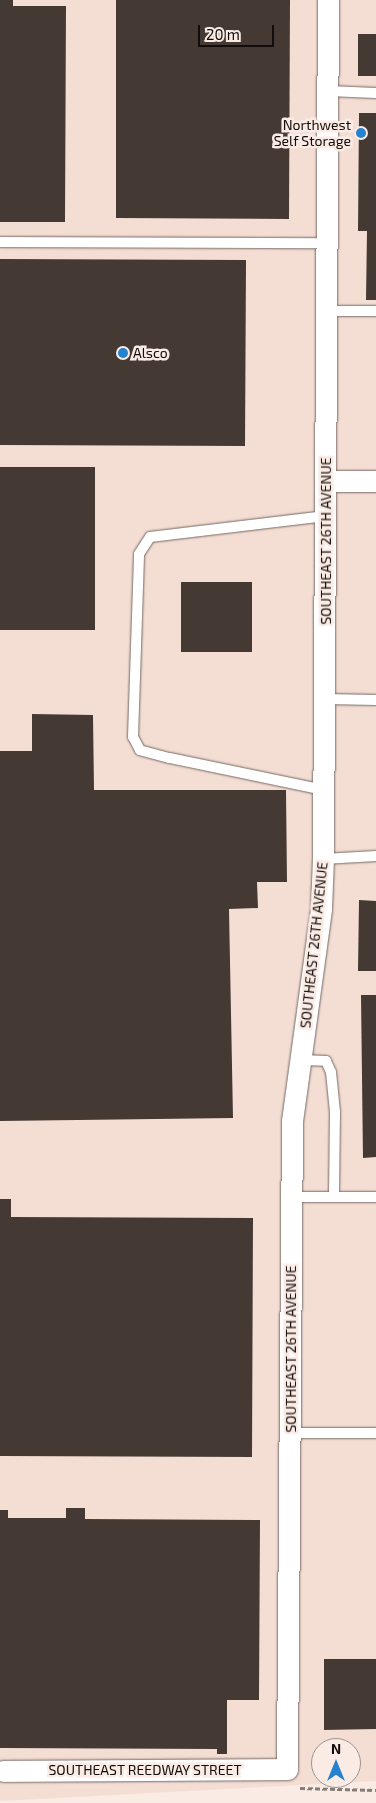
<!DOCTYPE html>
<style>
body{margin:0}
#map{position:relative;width:376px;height:1803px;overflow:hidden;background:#faebe5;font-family:"Exo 2",sans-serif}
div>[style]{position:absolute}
.built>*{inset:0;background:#f4ded4}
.building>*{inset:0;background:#453934}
.path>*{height:3px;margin-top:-1.5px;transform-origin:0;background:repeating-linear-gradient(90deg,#857b77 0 5px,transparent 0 7.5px)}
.roads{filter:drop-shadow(0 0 1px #766963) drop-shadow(0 0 1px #766963)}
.service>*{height:10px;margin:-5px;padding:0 5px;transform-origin:5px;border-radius:5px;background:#fff}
.minor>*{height:21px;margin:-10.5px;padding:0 10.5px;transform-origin:10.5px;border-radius:10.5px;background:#fff}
.dots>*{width:14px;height:14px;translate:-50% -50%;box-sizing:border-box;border:2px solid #faebe5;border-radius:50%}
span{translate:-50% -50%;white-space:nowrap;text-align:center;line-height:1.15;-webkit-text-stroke:5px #faebe5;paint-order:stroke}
.poi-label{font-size:14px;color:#120d0b}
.right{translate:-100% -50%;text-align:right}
.left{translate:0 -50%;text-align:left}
.street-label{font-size:14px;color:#120d0b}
.north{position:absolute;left:311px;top:1738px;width:50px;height:50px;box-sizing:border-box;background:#faebe5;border:1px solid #9d928e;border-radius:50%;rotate:0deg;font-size:14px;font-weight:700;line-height:20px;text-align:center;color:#120d0b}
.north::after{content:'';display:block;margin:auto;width:18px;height:22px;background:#2582cf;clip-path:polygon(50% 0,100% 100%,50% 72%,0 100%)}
.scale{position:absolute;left:198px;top:25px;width:76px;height:22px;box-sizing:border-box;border:2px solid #120d0b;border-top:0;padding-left:6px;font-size:15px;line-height:18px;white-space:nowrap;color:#120d0b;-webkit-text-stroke:4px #faebe5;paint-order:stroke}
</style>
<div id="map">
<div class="built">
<div style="clip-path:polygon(evenodd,0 0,376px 0,376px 1781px,0 1801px,0 0,321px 1748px,351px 1748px,351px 1778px,321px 1778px,321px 1748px)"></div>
</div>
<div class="building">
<div style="clip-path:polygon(0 0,13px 0,13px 6px,66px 6px,65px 222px,0 222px)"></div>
<div style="clip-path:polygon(116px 0,290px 0,289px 219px,116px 218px)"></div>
<div style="clip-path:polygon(358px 34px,376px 34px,376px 76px,358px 76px)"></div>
<div style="clip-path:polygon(359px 113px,376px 113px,376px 300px,366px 300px,367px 231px,358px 231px)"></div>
<div style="clip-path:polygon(0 259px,246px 260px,245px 446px,0 445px)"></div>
<div style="clip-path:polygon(0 467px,95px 467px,95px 630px,0 630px)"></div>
<div style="clip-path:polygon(181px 582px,252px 582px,252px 652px,181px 652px)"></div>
<div style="clip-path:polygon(32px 714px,93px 715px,94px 790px,286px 790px,287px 882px,257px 882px,258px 908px,229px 909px,233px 1118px,0 1121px,0 751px,32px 751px)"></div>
<div style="clip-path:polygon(359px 900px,376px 901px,376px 971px,358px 971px)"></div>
<div style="clip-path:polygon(361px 995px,376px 995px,376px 1157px,363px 1158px)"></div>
<div style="clip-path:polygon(0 1199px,11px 1199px,11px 1217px,253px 1218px,252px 1457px,0 1456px)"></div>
<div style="clip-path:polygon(66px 1508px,85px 1508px,85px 1519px,260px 1520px,259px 1700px,227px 1700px,227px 1754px,217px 1754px,217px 1749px,0 1748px,0 1510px,8px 1510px,8px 1518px,66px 1518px)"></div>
<div style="clip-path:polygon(324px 1659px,376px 1659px,376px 1729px,324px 1730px)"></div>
</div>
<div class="path">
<div style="left:300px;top:1788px;width:76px;rotate:1.5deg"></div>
</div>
<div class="roads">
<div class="service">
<div style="left:328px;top:91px;width:48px;rotate:2.4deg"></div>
<div style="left:0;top:242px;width:327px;rotate:0.2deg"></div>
<div style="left:327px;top:311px;width:49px"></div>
<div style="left:325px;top:699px;width:51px;rotate:1.1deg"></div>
<div style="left:324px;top:790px;width:158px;rotate:-168.3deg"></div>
<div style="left:169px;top:758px;width:30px;rotate:-165deg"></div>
<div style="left:140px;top:750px;width:15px;rotate:-118deg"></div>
<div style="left:133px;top:737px;width:183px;rotate:-88.1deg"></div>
<div style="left:139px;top:554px;width:20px;rotate:-57deg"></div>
<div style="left:150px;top:537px;width:177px;rotate:-6.8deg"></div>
<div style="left:323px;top:859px;width:53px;rotate:-3.2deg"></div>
<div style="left:301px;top:1060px;width:25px;rotate:2deg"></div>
<div style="left:326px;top:1061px;width:12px;rotate:66deg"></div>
<div style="left:331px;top:1072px;width:40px;rotate:84.3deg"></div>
<div style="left:335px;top:1112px;width:85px;rotate:90.7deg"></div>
<div style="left:292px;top:1197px;width:84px"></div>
<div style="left:290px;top:1433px;width:86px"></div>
</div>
<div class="minor">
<div style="left:326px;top:481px;width:50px"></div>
<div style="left:3px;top:1771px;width:284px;rotate:-0.4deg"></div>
<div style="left:287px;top:1769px;width:648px;rotate:-89.56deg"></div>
<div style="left:292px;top:1121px;width:215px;rotate:-82.2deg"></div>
<div style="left:321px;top:908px;width:49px;rotate:-87.7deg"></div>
<div style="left:323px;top:859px;width:859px;rotate:-89.67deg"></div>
</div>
</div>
<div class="dots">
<div style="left:361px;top:133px;background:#2582cf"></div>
<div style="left:123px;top:353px;background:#2582cf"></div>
</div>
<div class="poi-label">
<span class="right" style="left:351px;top:133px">Northwest<br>Self Storage</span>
<span class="left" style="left:133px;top:353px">Alsco</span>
</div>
<div class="street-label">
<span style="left:326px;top:541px;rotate:-90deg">SOUTHEAST 26TH AVENUE</span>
<span style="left:314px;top:945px;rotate:-84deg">SOUTHEAST 26TH AVENUE</span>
<span style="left:291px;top:1349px;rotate:-90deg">SOUTHEAST 26TH AVENUE</span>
<span style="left:145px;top:1770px">SOUTHEAST REEDWAY STREET</span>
</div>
<div class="north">N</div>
<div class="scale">20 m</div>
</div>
